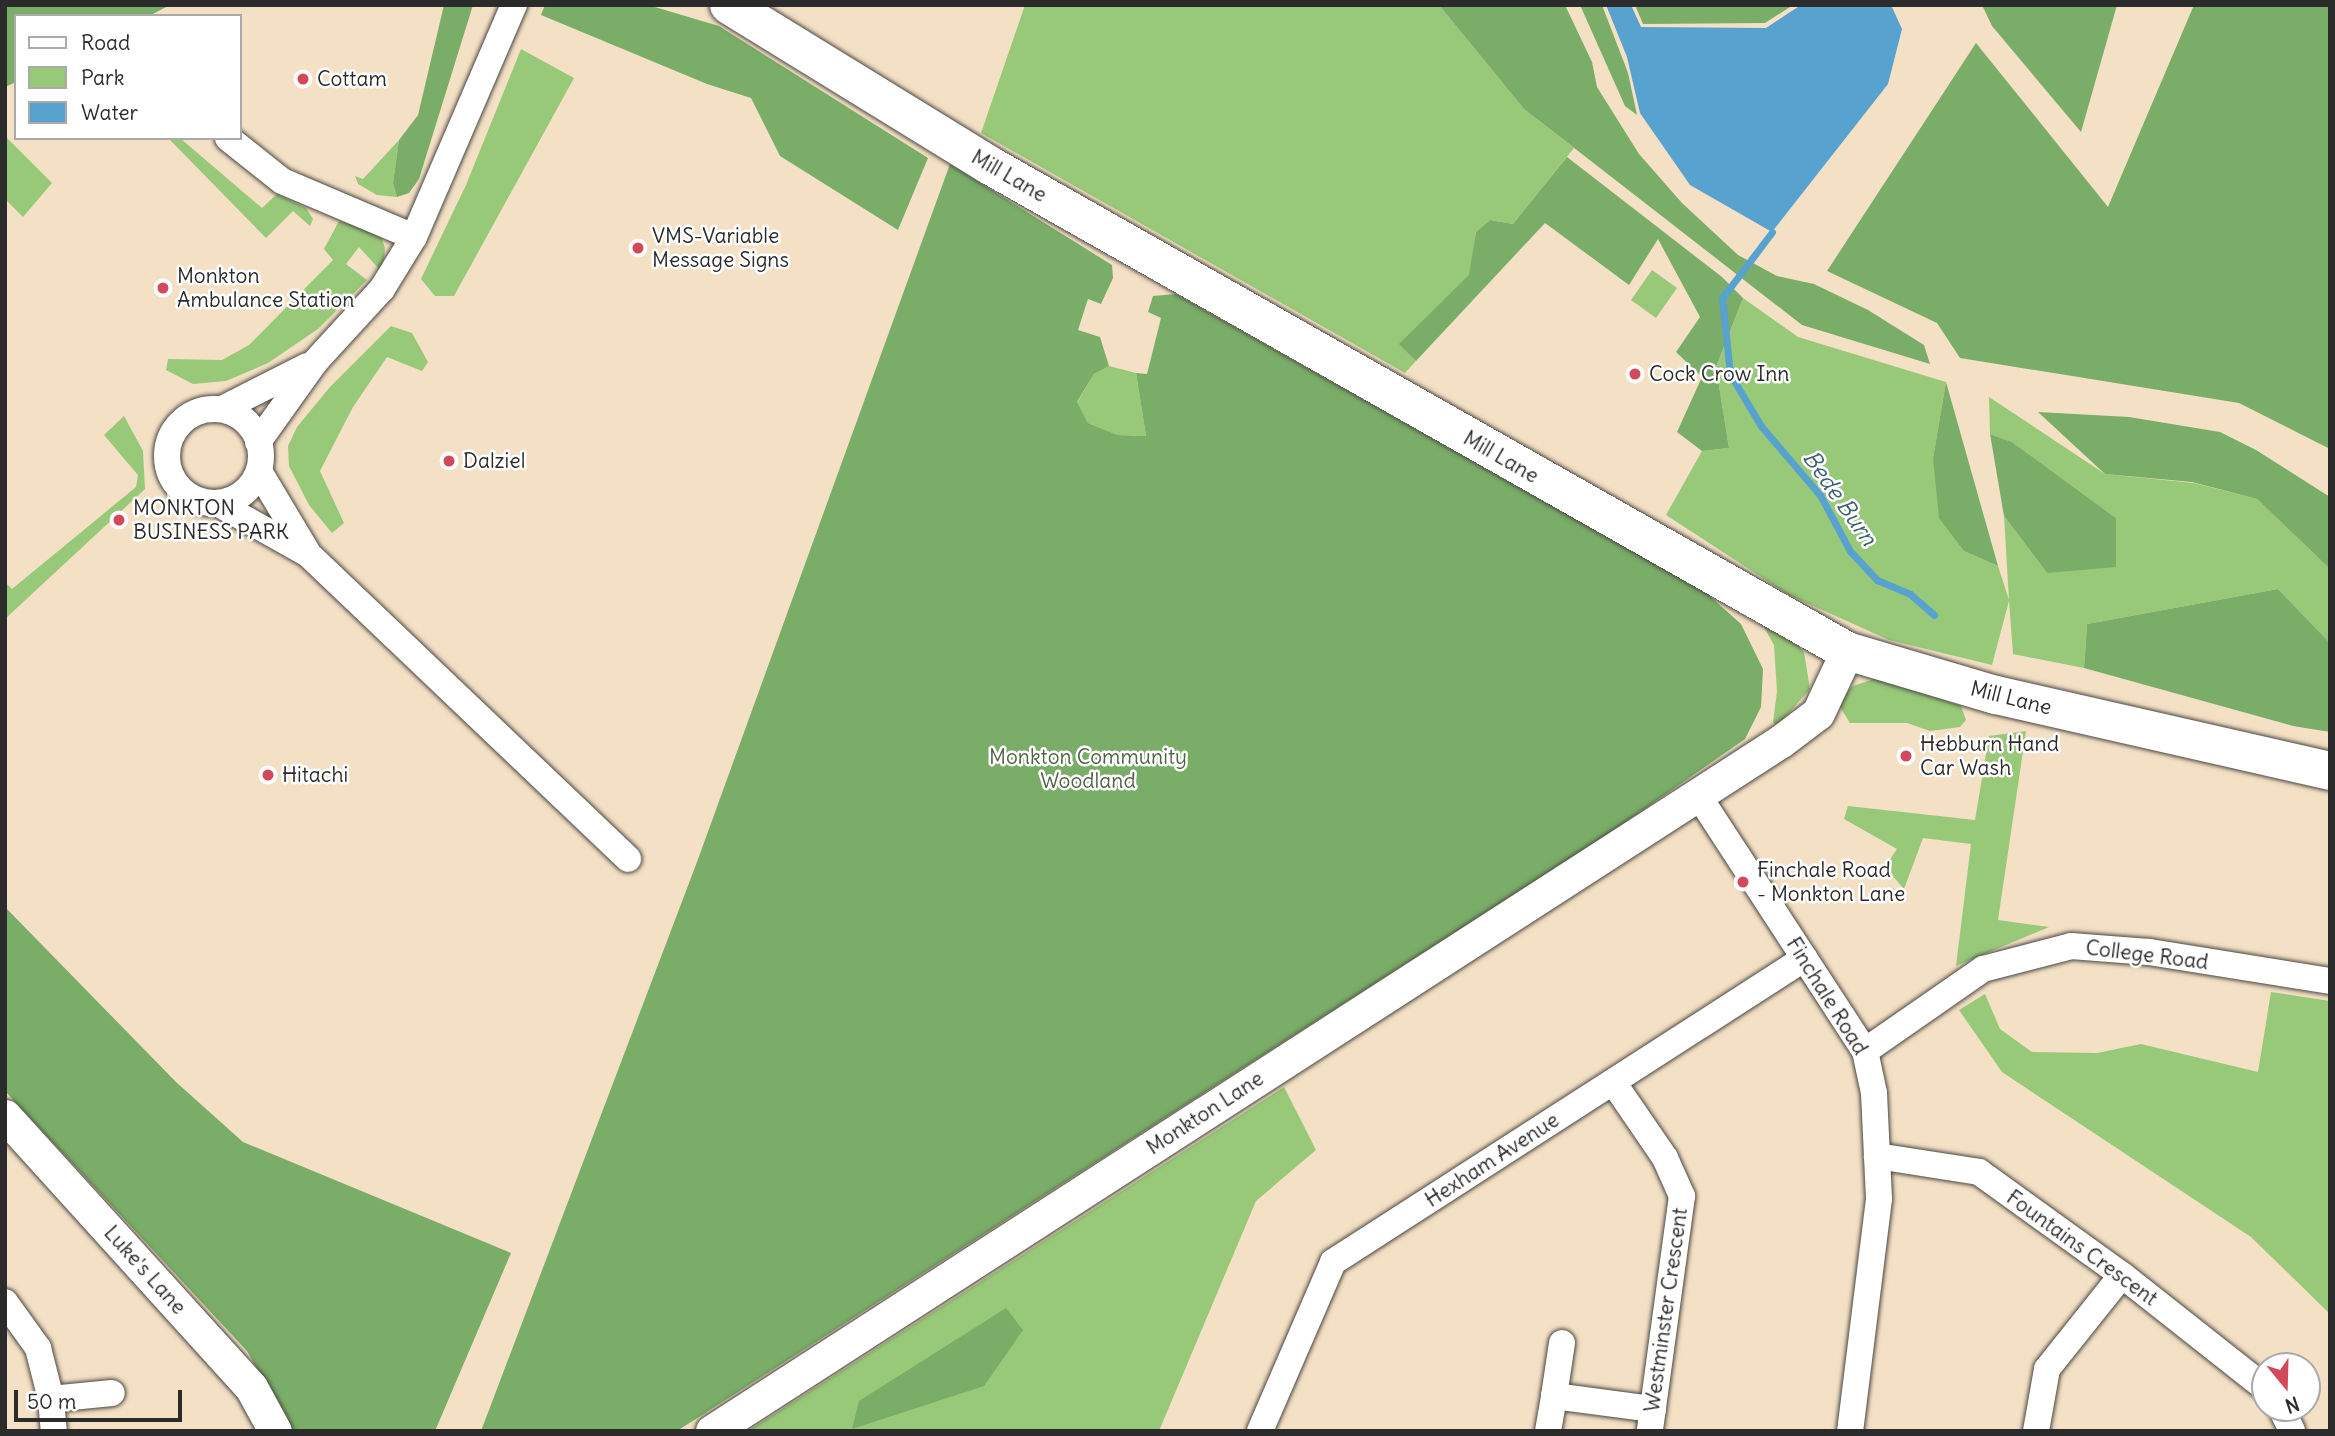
<!DOCTYPE html>
<style>
body{margin:0}
#map{position:relative;width:2335px;height:1436px;overflow:hidden;background:#f4e0c4;font-family:Delius,sans-serif}
div>[style]{position:absolute}
.green>*{inset:0;background:#98c978}
.forest>*{inset:0;background:#7aad68}
.water>*{inset:0;background:#57a2cf}
.stream>*{height:7px;margin:-3.5px;padding:0 3.5px;transform-origin:3.5px;border-radius:3.5px;background:#57a2cf}
.roads{filter:drop-shadow(0 0 2px #494642) drop-shadow(0 0 2px #494642)}
.minor>*{height:26px;margin:-13px;padding:0 13px;transform-origin:13px;border-radius:13px;background:#fff}
.minor>.ring{margin:-13px;padding:0;box-sizing:content-box;background:none;border:26px solid #fff;border-radius:50%}
.tertiary>*{height:33px;margin:-16.5px;padding:0 16.5px;transform-origin:16.5px;border-radius:16.5px;background:#fff}
.secondary>*{height:38px;margin:-19px;padding:0 19px;transform-origin:19px;border-radius:19px;background:#fff}
.dots>*{width:19px;height:19px;translate:-50% -50%;box-sizing:border-box;border:4px solid #fff;border-radius:50%}
span{translate:-50% -50%;white-space:nowrap;text-align:center;line-height:1.15;-webkit-text-stroke:5px #fff;paint-order:stroke}
.poi-label{font-size:21px;color:#2b2b2b}
.left{translate:0 -50%;text-align:left}
.street-label{font-size:21px;color:#2b2b2b}
.park-label{font-size:21px;color:#516246}
.water-label{font-size:23px;color:#3f6175;font-style:italic}
.frame{position:absolute;inset:0;border:7px solid #2b2b2b;pointer-events:none}
.legend{position:absolute;left:14px;top:14px;width:228px;height:126px;box-sizing:border-box;background:#fff;border:2px solid #aaa;margin:0;padding:9px 12px;list-style:none;font-size:21px;color:#2b2b2b}
.legend li{display:flex;align-items:center;gap:14px;height:35px}
.legend b{width:35px;border:2px solid #aaa}
.north{position:absolute;left:2251px;top:1352px;width:70px;height:70px;box-sizing:border-box;background:#fff;border:2px solid #aaa;border-radius:50%;rotate:161deg;font-size:19px;font-weight:700;line-height:28px;text-align:center;color:#2b2b2b}
.north::after{content:'';display:block;margin:auto;width:24px;height:32px;background:#d1495b;clip-path:polygon(50% 0,100% 100%,50% 72%,0 100%)}
.scale{position:absolute;left:14px;top:1390px;width:168px;height:32px;box-sizing:border-box;border:4px solid #2b2b2b;border-top:0;padding-left:9px;font-size:21px;line-height:24px;white-space:nowrap;color:#2b2b2b;-webkit-text-stroke:5px #fff;paint-order:stroke}
</style>
<div id="map">
<div class="green">
<div style="clip-path:polygon(1025px 5px,1439px 5px,1524px 109px,1574px 148px,1513px 224px,1490px 220px,1476px 232px,1470px 275px,1400px 344px,1416px 361px,1405px 373px,981px 133px)"></div>
<div style="clip-path:polygon(521px 49px,574px 78px,454px 296px,435px 296px,421px 279px,466px 185px)"></div>
<div style="clip-path:polygon(5px 136px,52px 183px,23px 217px,5px 199px)"></div>
<div style="clip-path:polygon(168px 138px,180px 138px,262px 208px,277px 194px,306px 208px,313px 219px,310px 226px,293px 211px,266px 238px)"></div>
<div style="clip-path:polygon(399px 140px,393px 183px,397px 197px,377px 195px,358px 184px,355px 176px,363px 179px)"></div>
<div style="clip-path:polygon(339px 221px,380px 234px,385px 248px,384px 261px,380px 270px,359px 247px,346px 264px,367px 280px,318px 329px,268px 363px,226px 381px,193px 384px,166px 370px,168px 359px,222px 360px,249px 345px,333px 260px,324px 249px)"></div>
<div style="clip-path:polygon(1652px 270px,1677px 288px,1656px 318px,1631px 300px)"></div>
<div style="clip-path:polygon(1743px 298px,1798px 337px,1946px 382px,1933px 458px,1964px 551px,1998px 566px,2009px 600px,2004px 516px,2047px 573px,2116px 518px,2012px 442px,1990px 434px,1989px 397px,2105px 474px,2194px 483px,2257px 499px,2330px 569px,2330px 643px,2278px 589px,2087px 624px,2084px 668px,2013px 654px,2009px 601px,1992px 665px,1889px 640px,1789px 595px,1666px 515px,1702px 451px,1729px 448px,1716px 367px)"></div>
<div style="clip-path:polygon(391px 326px,412px 333px,428px 362px,422px 371px,387px 357px,353px 407px,320px 471px,344px 523px,332px 533px,309px 505px,289px 466px,288px 446px,297px 427px,330px 387px)"></div>
<div style="clip-path:polygon(1109px 366px,1136px 373px,1146px 436px,1118px 435px,1088px 423px,1077px 403px,1094px 374px)"></div>
<div style="clip-path:polygon(124px 416px,143px 451px,145px 489px,5px 619px,5px 582px,12px 589px,136px 487px,138px 475px,104px 435px)"></div>
<div style="clip-path:polygon(1752px 606px,1804px 652px,1810px 689px,1777px 726px,1773px 722px,1777px 692px,1774px 645px)"></div>
<div style="clip-path:polygon(1877px 678px,1961px 706px,1966px 720px,1960px 727px,1930px 731px,1907px 723px,1850px 723px,1840px 707px,1844px 696px,1853px 686px)"></div>
<div style="clip-path:polygon(2026px 731px,1998px 920px,2049px 927px,1956px 966px,1971px 844px,1923px 838px,1904px 889px,1885px 867px,1897px 849px,1844px 819px,1848px 806px,1975px 820px,1989px 736px)"></div>
<div style="clip-path:polygon(2271px 992px,2330px 1001px,2330px 1314px,2251px 1237px,2002px 1072px,1959px 1010px,1985px 994px,2000px 1029px,2032px 1052px,2097px 1053px,2141px 1044px,2258px 1072px)"></div>
<div style="clip-path:polygon(1284px 1087px,1316px 1150px,1256px 1201px,1159px 1431px,748px 1431px)"></div>
</div>
<div class="forest">
<div style="clip-path:polygon(5px 5px,170px 5px,149px 16px,16px 16px,16px 82px,5px 87px)"></div>
<div style="clip-path:polygon(444px 5px,473px 5px,419px 179px,409px 193px,397px 197px,393px 183px,399px 140px,418px 115px)"></div>
<div style="clip-path:polygon(545px 5px,648px 5px,719px 26px,928px 158px,898px 230px,780px 156px,751px 98px,707px 84px,541px 15px)"></div>
<div style="clip-path:polygon(1439px 5px,1565px 5px,1592px 62px,1597px 87px,1639px 154px,1682px 203px,1738px 255px,1777px 276px,1814px 284px,1868px 310px,1924px 345px,1930px 364px,1802px 325px,1524px 109px)"></div>
<div style="clip-path:polygon(1580px 5px,1602px 5px,1628px 73px,1637px 115px,1625px 106px)"></div>
<div style="clip-path:polygon(1635px 5px,1793px 5px,1765px 23px,1643px 24px)"></div>
<div style="clip-path:polygon(1982px 5px,2117px 5px,2081px 132px,1992px 26px)"></div>
<div style="clip-path:polygon(2194px 5px,2330px 5px,2330px 449px,2239px 403px,1960px 358px,1937px 323px,1827px 271px,1976px 43px,2108px 207px)"></div>
<div style="clip-path:polygon(1567px 157px,1722px 277px,1743px 298px,1716px 367px,1729px 448px,1702px 451px,1677px 432px,1702px 377px,1676px 352px,1700px 317px,1658px 239px,1629px 285px,1545px 223px,1416px 361px,1399px 344px,1469px 275px,1476px 232px,1490px 220px,1513px 224px)"></div>
<div style="clip-path:polygon(950px 164px,1112px 265px,1113px 278px,1101px 304px,1088px 299px,1078px 330px,1100px 337px,1109px 366px,1094px 374px,1077px 402px,1088px 423px,1118px 435px,1146px 436px,1136px 373px,1147px 374px,1161px 318px,1148px 312px,1153px 296px,1176px 294px,1704px 591px,1741px 624px,1763px 669px,1761px 707px,1745px 739px,1617px 828px,677px 1431px,481px 1431px,697px 862px)"></div>
<div style="clip-path:polygon(1946px 382px,1998px 566px,1964px 551px,1939px 518px,1933px 458px)"></div>
<div style="clip-path:polygon(2038px 412px,2129px 417px,2220px 432px,2256px 450px,2330px 497px,2330px 569px,2257px 499px,2192px 482px,2105px 474px)"></div>
<div style="clip-path:polygon(1990px 434px,2012px 442px,2116px 518px,2116px 567px,2047px 573px,2004px 516px)"></div>
<div style="clip-path:polygon(2278px 589px,2330px 643px,2330px 732px,2293px 726px,2084px 668px,2087px 624px)"></div>
<div style="clip-path:polygon(5px 907px,176px 1082px,243px 1142px,511px 1253px,435px 1431px,293px 1431px,247px 1351px,5px 1091px)"></div>
<div style="clip-path:polygon(1006px 1308px,1023px 1330px,984px 1386px,852px 1429px,859px 1401px)"></div>
</div>
<div class="water">
<div style="clip-path:polygon(1606px 5px,1631px 5px,1641px 27px,1766px 28px,1801px 5px,1891px 5px,1902px 29px,1888px 84px,1772px 232px,1690px 185px,1640px 113px,1627px 57px)"></div>
</div>
<div class="stream">
<div style="left:1772px;top:232px;width:83px;rotate:127.1deg"></div>
<div style="left:1722px;top:298px;width:76px;rotate:84deg"></div>
<div style="left:1730px;top:374px;width:61px;rotate:59.2deg"></div>
<div style="left:1761px;top:426px;width:91px;rotate:49.5deg"></div>
<div style="left:1820px;top:495px;width:64px;rotate:61.8deg"></div>
<div style="left:1850px;top:551px;width:40px;rotate:47deg"></div>
<div style="left:1877px;top:580px;width:36px;rotate:23deg"></div>
<div style="left:1910px;top:594px;width:32px;rotate:41deg"></div>
</div>
<div class="roads">
<div class="minor">
<div style="left:228px;top:138px;width:69px;rotate:38.5deg"></div>
<div style="left:282px;top:181px;width:143px;rotate:23deg"></div>
<div style="left:222px;top:409px;width:95px;rotate:-26.8deg"></div>
<div class="ring" style="left:167px;top:409px;width:68px;height:68px"></div>
<div style="left:258px;top:442px;width:98px;rotate:-54.5deg"></div>
<div style="left:315px;top:362px;width:99px;rotate:-47.5deg"></div>
<div style="left:382px;top:289px;width:61px;rotate:-58.4deg"></div>
<div style="left:414px;top:237px;width:253px;rotate:-66.7deg"></div>
<div style="left:260px;top:473px;width:90px;rotate:59.1deg"></div>
<div style="left:217px;top:503px;width:104px;rotate:29.3deg"></div>
<div style="left:308px;top:554px;width:442px;rotate:43.6deg"></div>
<div style="left:1698px;top:795px;width:306px;rotate:56.9deg"></div>
<div style="left:1865px;top:1051px;width:43px;rotate:77.9deg"></div>
<div style="left:1874px;top:1093px;width:106px;rotate:87.3deg"></div>
<div style="left:1879px;top:1199px;width:234px;rotate:97.1deg"></div>
<div style="left:1865px;top:1051px;width:144px;rotate:-34.8deg"></div>
<div style="left:1983px;top:969px;width:91px;rotate:-14.6deg"></div>
<div style="left:2071px;top:946px;width:78px;rotate:4.4deg"></div>
<div style="left:2149px;top:952px;width:183px;rotate:9.1deg"></div>
<div style="left:1613px;top:1082px;width:92px;rotate:55.6deg"></div>
<div style="left:1665px;top:1158px;width:42px;rotate:65.9deg"></div>
<div style="left:1682px;top:1196px;width:237px;rotate:97.8deg"></div>
<div style="left:1877px;top:1156px;width:103px;rotate:8.9deg"></div>
<div style="left:1979px;top:1172px;width:176px;rotate:35.8deg"></div>
<div style="left:2122px;top:1275px;width:182px;rotate:38.3deg"></div>
<div style="left:5px;top:1302px;width:57px;rotate:54.3deg"></div>
<div style="left:38px;top:1348px;width:53px;rotate:75.7deg"></div>
<div style="left:51px;top:1399px;width:61px;rotate:-5.6deg"></div>
<div style="left:1562px;top:1343px;width:54px;rotate:98.6deg"></div>
<div style="left:1554px;top:1396px;width:100px;rotate:7.5deg"></div>
<div style="left:51px;top:1399px;width:32px;rotate:85deg"></div>
<div style="left:2281px;top:1408px;width:25px;rotate:64deg"></div>
<div style="left:1260px;top:1431px;width:184px;rotate:-66.6deg"></div>
<div style="left:1333px;top:1262px;width:561px;rotate:-32.78deg"></div>
<div style="left:1548px;top:1431px;width:36px;rotate:-80deg"></div>
<div style="left:2036px;top:1431px;width:63px;rotate:-79.9deg"></div>
<div style="left:2047px;top:1369px;width:120px;rotate:-51.4deg"></div>
</div>
<div class="tertiary">
<div style="left:5px;top:1116px;width:366px;rotate:47.8deg"></div>
<div style="left:251px;top:1387px;width:50px;rotate:61.4deg"></div>
<div style="left:712px;top:1431px;width:1272px;rotate:-32.84deg"></div>
<div style="left:1781px;top:741px;width:46px;rotate:-37.1deg"></div>
<div style="left:1818px;top:713px;width:68px;rotate:-64.9deg"></div>
</div>
<div class="secondary">
<div style="left:729px;top:5px;width:305px;rotate:31.6deg"></div>
<div style="left:989px;top:165px;width:986px;rotate:29.53deg"></div>
<div style="left:1847px;top:651px;width:155px;rotate:16.5deg"></div>
<div style="left:1996px;top:695px;width:343px;rotate:12.8deg"></div>
</div>
</div>
<div class="dots">
<div style="left:303px;top:79px;background:#d1495b"></div>
<div style="left:638px;top:248px;background:#d1495b"></div>
<div style="left:163px;top:288px;background:#d1495b"></div>
<div style="left:1635px;top:374px;background:#d1495b"></div>
<div style="left:449px;top:461px;background:#d1495b"></div>
<div style="left:119px;top:520px;background:#d1495b"></div>
<div style="left:1906px;top:756px;background:#d1495b"></div>
<div style="left:268px;top:775px;background:#d1495b"></div>
<div style="left:1743px;top:882px;background:#d1495b"></div>
</div>
<div class="poi-label">
<span class="left" style="left:317px;top:79px">Cottam</span>
<span class="left" style="left:652px;top:248px">VMS-Variable<br>Message Signs</span>
<span class="left" style="left:177px;top:288px">Monkton<br>Ambulance Station</span>
<span class="left" style="left:1649px;top:374px">Cock Crow Inn</span>
<span class="left" style="left:463px;top:461px">Dalziel</span>
<span class="left" style="left:133px;top:520px">MONKTON<br>BUSINESS PARK</span>
<span class="left" style="left:1920px;top:756px">Hebburn Hand<br>Car Wash</span>
<span class="left" style="left:282px;top:775px">Hitachi</span>
<span class="left" style="left:1757px;top:882px">Finchale Road<br>- Monkton Lane</span>
</div>
<div class="street-label">
<span style="left:1009px;top:176px;rotate:30deg">Mill Lane</span>
<span style="left:1501px;top:457px;rotate:30deg">Mill Lane</span>
<span style="left:2011px;top:698px;rotate:14deg">Mill Lane</span>
<span style="left:2147px;top:955px;rotate:7deg">College Road</span>
<span style="left:1827px;top:996px;rotate:58deg">Finchale Road</span>
<span style="left:1205px;top:1113px;rotate:-33deg">Monkton Lane</span>
<span style="left:1492px;top:1160px;rotate:-33deg">Hexham Avenue</span>
<span style="left:2082px;top:1248px;rotate:36deg">Fountains Crescent</span>
<span style="left:145px;top:1270px;rotate:48deg">Luke's Lane</span>
<span style="left:1666px;top:1310px;rotate:-82deg">Westminster Crescent</span>
</div>
<div class="park-label">
<span style="left:1088px;top:769px">Monkton Community<br>Woodland</span>
</div>
<div class="water-label">
<span style="left:1840px;top:498px;rotate:55deg">Bede Burn</span>
</div>
<div class="frame"></div>
<ul class="legend">
<li><b style="height:9px;background:#fff"></b>Road</li>
<li><b style="height:19px;background:#98c978"></b>Park</li>
<li><b style="height:19px;background:#57a2cf"></b>Water</li>
</ul>
<div class="north">N</div>
<div class="scale">50 m</div>
</div>
